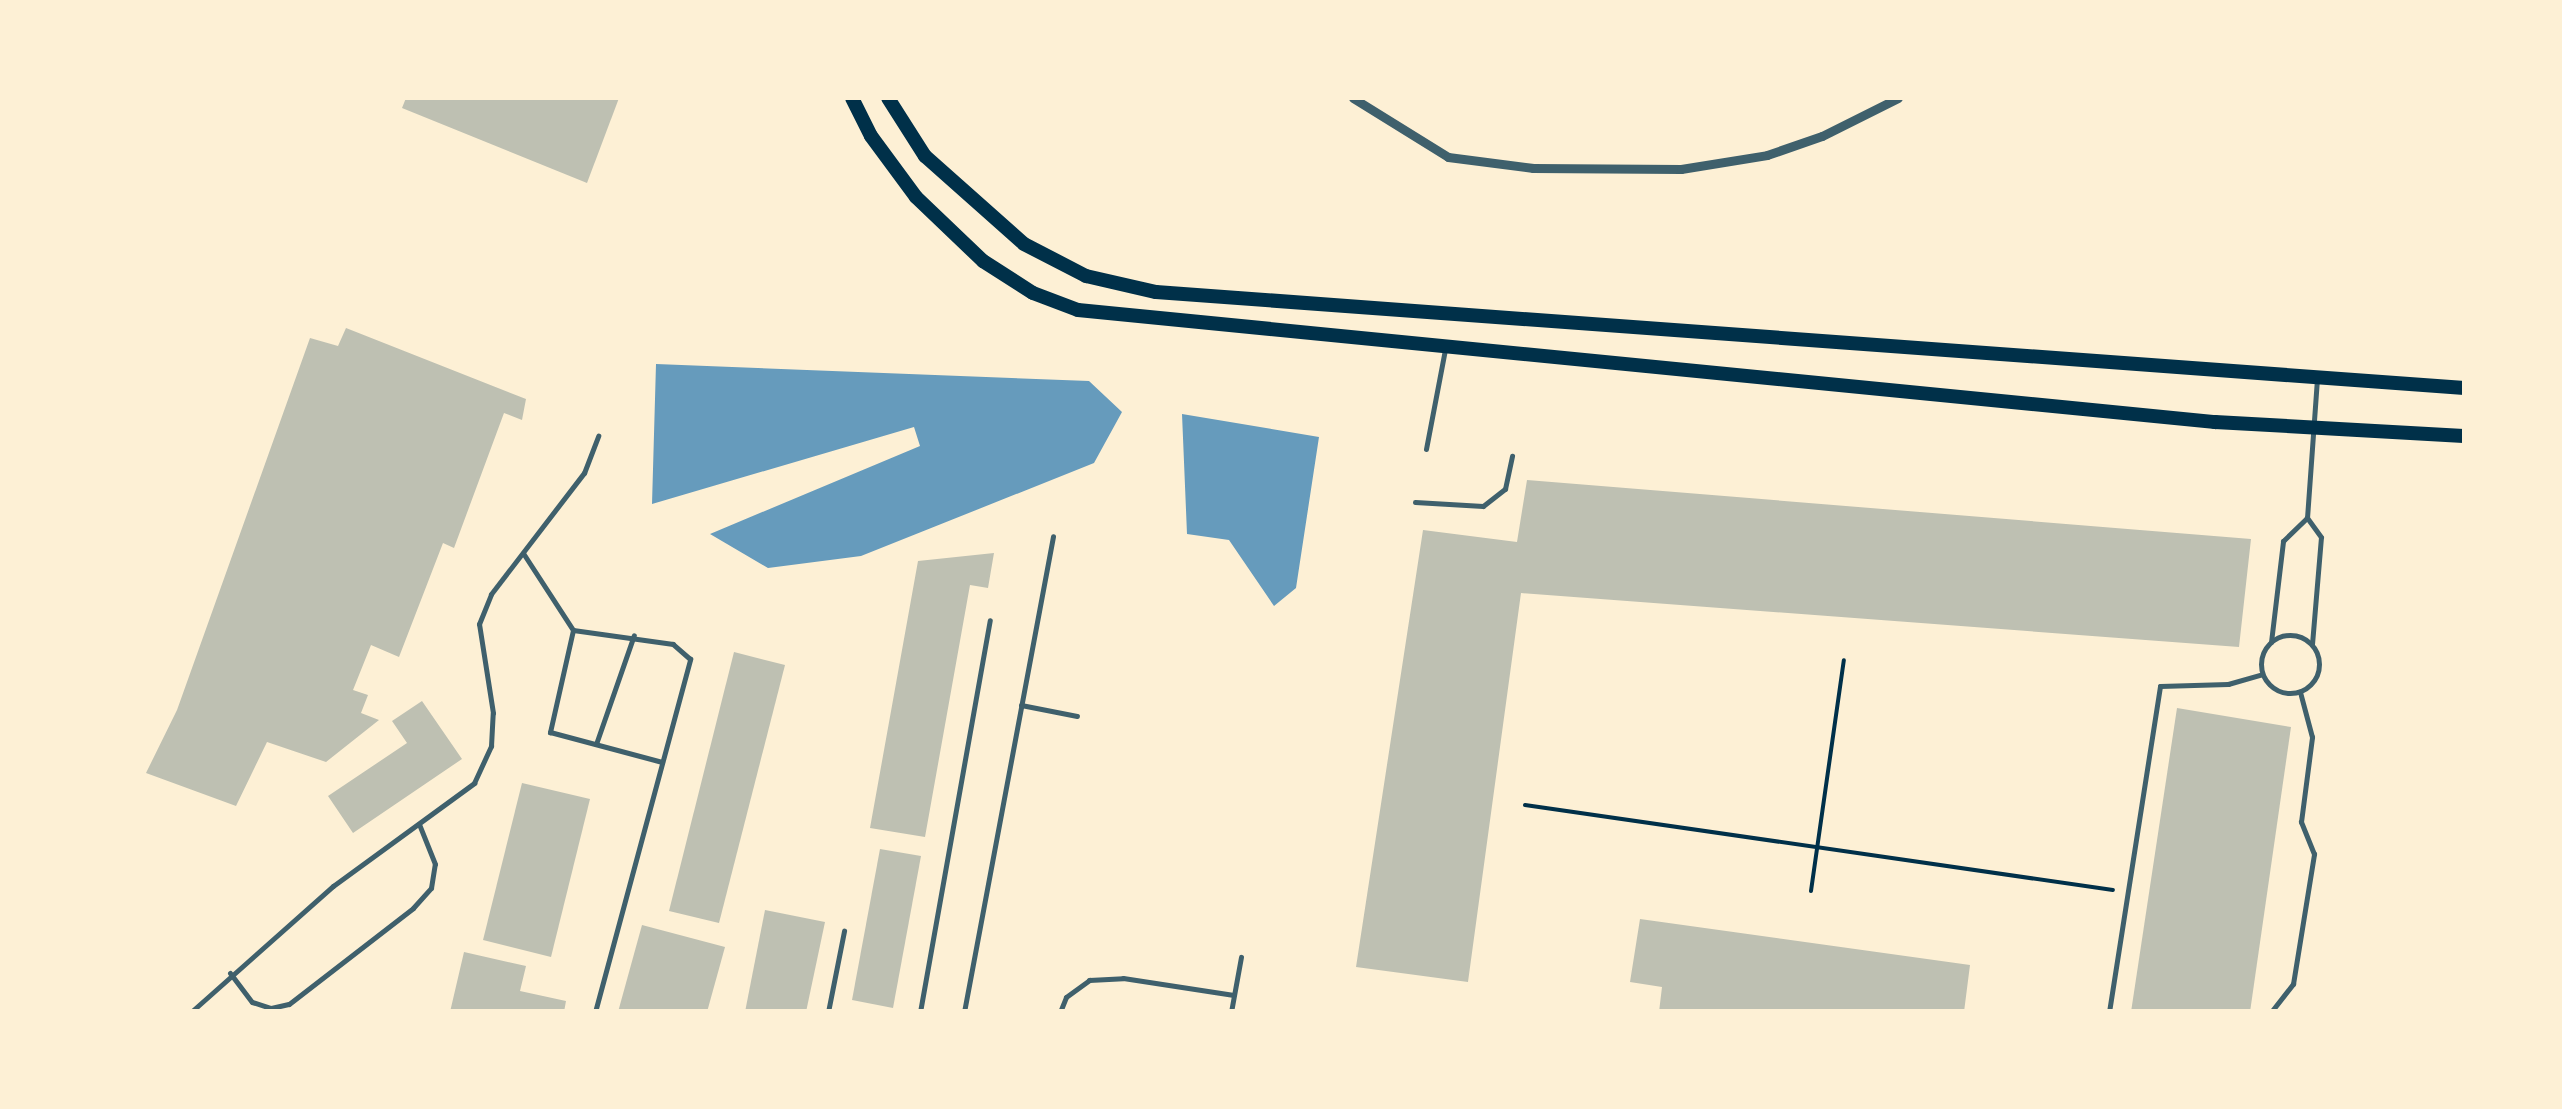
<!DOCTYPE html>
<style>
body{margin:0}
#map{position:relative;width:2562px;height:1109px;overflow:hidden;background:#fdf0d5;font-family:"Work Sans",sans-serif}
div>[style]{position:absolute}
.water>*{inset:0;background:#669bbc}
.building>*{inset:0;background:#bec0b2}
.path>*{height:4px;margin:-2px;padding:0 2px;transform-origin:2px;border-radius:2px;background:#003049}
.service>*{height:5px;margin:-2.5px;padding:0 2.5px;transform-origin:2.5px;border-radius:2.5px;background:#3f606c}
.service>.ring{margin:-2.5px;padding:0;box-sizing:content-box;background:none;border:5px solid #3f606c;border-radius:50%}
.minor>*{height:9px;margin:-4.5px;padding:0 4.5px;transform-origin:4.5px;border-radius:4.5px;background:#3f606c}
.secondary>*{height:14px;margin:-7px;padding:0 7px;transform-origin:7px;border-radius:7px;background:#003049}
span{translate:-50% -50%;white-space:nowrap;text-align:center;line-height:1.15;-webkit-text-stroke:10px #fdf0d5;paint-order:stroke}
.frame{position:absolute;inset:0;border:100px solid #fdf0d5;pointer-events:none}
</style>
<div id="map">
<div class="water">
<div style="clip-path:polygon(656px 364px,1089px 381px,1122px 412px,1094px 463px,861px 556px,768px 568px,710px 534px,920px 446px,914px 427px,652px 504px)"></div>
<div style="clip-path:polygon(1182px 414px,1319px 437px,1296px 588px,1274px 606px,1229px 540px,1187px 534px)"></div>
</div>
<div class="building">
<div style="clip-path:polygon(406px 98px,619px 98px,587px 183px,402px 108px)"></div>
<div style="clip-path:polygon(346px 328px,526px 399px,522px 420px,504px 413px,454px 548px,443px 543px,399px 657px,371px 645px,353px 690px,368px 695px,361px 713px,379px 720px,326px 762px,267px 742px,236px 806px,146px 773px,177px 710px,310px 338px,338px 346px)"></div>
<div style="clip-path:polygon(1527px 480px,2251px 539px,2239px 647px,1521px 593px,1468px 982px,1356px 967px,1423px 530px,1517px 542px)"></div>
<div style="clip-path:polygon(994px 553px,988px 588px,970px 585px,925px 837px,870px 828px,918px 561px)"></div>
<div style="clip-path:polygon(734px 652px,785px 665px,719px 923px,669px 911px)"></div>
<div style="clip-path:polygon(422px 701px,462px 759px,353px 833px,328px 796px,407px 743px,392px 721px)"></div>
<div style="clip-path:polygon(2177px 708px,2291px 727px,2250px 1012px,2131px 1012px)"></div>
<div style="clip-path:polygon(522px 783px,590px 799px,551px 957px,483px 940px)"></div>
<div style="clip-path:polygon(880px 849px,921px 856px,893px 1008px,852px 1000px)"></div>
<div style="clip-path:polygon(765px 910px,825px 922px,806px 1012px,745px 1012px)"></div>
<div style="clip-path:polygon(1640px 919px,1970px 965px,1964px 1012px,1659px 1012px,1662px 987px,1630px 982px)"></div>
<div style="clip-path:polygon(642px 925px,725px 947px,707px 1012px,618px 1012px)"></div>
<div style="clip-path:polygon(464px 952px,526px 966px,520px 991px,566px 1001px,564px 1012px,450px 1012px)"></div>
</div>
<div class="path">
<div style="left:1525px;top:805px;width:594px;rotate:8.23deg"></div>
<div style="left:1811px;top:891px;width:233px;rotate:-81.9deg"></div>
</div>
<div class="service">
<div style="left:1426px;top:449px;width:102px;rotate:-79.2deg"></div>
<div style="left:1415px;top:502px;width:68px;rotate:3.4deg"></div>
<div style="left:1483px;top:506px;width:28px;rotate:-38deg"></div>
<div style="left:1505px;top:489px;width:34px;rotate:-78deg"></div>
<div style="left:523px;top:553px;width:92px;rotate:57deg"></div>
<div class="ring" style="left:2261px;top:635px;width:53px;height:53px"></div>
<div style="left:2271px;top:642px;width:102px;rotate:-83.2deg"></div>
<div style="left:2283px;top:541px;width:33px;rotate:-44deg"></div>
<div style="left:2312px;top:644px;width:107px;rotate:-85.2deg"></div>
<div style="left:2321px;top:537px;width:24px;rotate:-126deg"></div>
<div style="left:2307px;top:518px;width:139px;rotate:-85.9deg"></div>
<div style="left:1021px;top:705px;width:57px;rotate:11.1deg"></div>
<div style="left:596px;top:744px;width:115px;rotate:-70.8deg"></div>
<div style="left:230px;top:973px;width:36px;rotate:53deg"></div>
<div style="left:252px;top:1002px;width:20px;rotate:18deg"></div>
<div style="left:271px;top:1008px;width:18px;rotate:-13deg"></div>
<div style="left:289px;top:1004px;width:157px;rotate:-37.7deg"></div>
<div style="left:413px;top:908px;width:27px;rotate:-48deg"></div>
<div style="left:431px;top:888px;width:24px;rotate:-81deg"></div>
<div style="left:435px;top:864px;width:43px;rotate:-111.8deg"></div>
<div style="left:191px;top:1012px;width:190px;rotate:-41.6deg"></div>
<div style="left:333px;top:886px;width:175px;rotate:-36.1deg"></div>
<div style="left:474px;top:783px;width:41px;rotate:-65.3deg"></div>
<div style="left:491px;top:746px;width:33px;rotate:-87deg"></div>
<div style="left:493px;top:713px;width:90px;rotate:-98.9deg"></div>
<div style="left:479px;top:624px;width:32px;rotate:-68deg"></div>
<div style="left:491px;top:594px;width:153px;rotate:-52.5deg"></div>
<div style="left:584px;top:473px;width:40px;rotate:-69deg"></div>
<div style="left:595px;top:1012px;width:366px;rotate:-74.9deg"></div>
<div style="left:690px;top:659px;width:23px;rotate:-139deg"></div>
<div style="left:673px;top:644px;width:101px;rotate:-172deg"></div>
<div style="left:573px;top:630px;width:105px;rotate:102.7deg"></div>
<div style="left:550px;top:732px;width:116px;rotate:15deg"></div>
<div style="left:828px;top:1012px;width:83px;rotate:-78.8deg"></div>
<div style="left:920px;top:1012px;width:398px;rotate:-79.9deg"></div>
<div style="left:964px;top:1012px;width:484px;rotate:-79.4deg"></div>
<div style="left:1060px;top:1012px;width:16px;rotate:-68deg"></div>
<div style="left:1066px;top:997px;width:29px;rotate:-36deg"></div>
<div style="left:1089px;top:980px;width:34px;rotate:-3deg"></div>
<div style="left:1123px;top:978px;width:112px;rotate:8.7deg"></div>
<div style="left:1231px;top:1012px;width:56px;rotate:-79.7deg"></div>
<div style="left:2109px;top:1012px;width:330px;rotate:-81.1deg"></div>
<div style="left:2160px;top:686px;width:68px;rotate:-1.7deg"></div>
<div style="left:2228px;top:684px;width:35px;rotate:-16deg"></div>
<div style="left:2271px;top:1012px;width:36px;rotate:-52deg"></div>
<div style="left:2293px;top:984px;width:132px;rotate:-80.8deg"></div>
<div style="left:2314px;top:854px;width:35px;rotate:-112deg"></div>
<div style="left:2301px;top:822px;width:86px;rotate:-82.6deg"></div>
<div style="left:2312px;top:737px;width:47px;rotate:-104.9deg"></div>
</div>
<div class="minor">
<div style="left:1353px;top:98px;width:112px;rotate:31.8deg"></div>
<div style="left:1448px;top:157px;width:86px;rotate:7.4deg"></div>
<div style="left:1533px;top:168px;width:148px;rotate:0.4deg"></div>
<div style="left:1681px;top:169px;width:87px;rotate:-9.2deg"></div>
<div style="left:1767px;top:155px;width:58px;rotate:-19.1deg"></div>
<div style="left:1822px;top:136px;width:85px;rotate:-26.6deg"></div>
</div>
<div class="secondary">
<div style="left:852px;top:98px;width:42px;rotate:63.4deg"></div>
<div style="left:871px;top:136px;width:76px;rotate:53.6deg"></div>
<div style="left:916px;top:197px;width:93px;rotate:43.7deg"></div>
<div style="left:983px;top:261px;width:59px;rotate:32.6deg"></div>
<div style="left:1033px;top:293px;width:48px;rotate:20.7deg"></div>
<div style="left:1078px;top:310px;width:1143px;rotate:5.63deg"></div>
<div style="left:2215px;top:422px;width:249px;rotate:3.2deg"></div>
<div style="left:888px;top:98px;width:69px;rotate:57.5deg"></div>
<div style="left:925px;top:156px;width:132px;rotate:41.6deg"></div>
<div style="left:1024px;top:244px;width:70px;rotate:27.3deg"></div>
<div style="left:1086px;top:276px;width:72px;rotate:12.9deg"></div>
<div style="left:1156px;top:292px;width:1312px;rotate:4.2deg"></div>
</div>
<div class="frame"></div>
</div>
